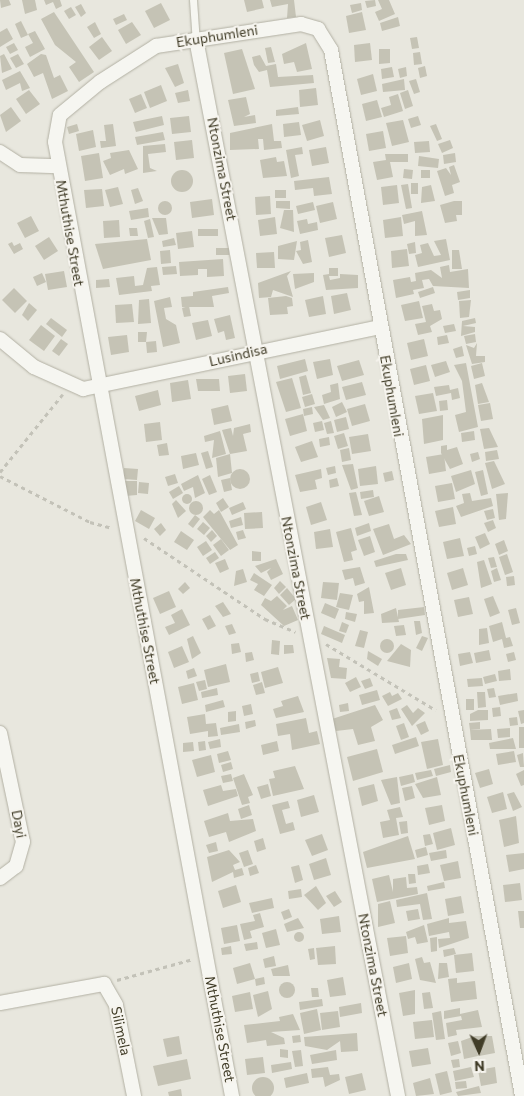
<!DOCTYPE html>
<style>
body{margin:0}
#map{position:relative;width:524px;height:1096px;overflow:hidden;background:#e8e7de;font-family:Commissioner,sans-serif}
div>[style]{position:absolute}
.building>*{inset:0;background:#c5c3b5}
.round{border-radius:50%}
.path>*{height:3px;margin-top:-1.5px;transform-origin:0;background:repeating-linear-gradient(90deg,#c3c2b8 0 4px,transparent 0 8px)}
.roads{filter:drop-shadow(0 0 1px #b2b0a3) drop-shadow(0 0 1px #b2b0a3)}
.lane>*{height:7px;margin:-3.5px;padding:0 3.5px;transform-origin:3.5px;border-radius:3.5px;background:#f6f6f1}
.street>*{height:14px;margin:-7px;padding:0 7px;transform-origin:7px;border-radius:7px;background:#f6f6f1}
span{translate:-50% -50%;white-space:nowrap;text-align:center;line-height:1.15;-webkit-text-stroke:4px #f6f4ee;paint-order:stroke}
.street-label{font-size:14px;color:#403c27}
.north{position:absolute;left:454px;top:1026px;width:50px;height:50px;-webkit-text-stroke:4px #f6f4ee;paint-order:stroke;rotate:178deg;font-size:14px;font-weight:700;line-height:20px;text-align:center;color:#403c27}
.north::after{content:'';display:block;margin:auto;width:18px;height:22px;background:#403c27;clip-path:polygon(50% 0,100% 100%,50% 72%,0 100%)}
</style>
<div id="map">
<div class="building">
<div style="clip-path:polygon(0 0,9px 0,11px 5px,1px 8px)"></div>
<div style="clip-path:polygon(22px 0,35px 0,37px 10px,25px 14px)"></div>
<div style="clip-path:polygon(44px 0,60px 0,62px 6px,56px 9px,53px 2px,46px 5px)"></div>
<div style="clip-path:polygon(244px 0,262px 0,264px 8px,247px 12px)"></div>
<div style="clip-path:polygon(270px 0,294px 0,296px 17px,287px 18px,288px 4px,272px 7px)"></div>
<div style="clip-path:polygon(375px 0,376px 6px,367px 8px,365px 1px)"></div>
<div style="clip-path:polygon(378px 0,389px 0,395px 14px,379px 21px,375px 12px,382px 9px)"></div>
<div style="clip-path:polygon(161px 3px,170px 20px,154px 28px,145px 11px)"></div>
<div style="clip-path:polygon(361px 3px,362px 10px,352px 13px,350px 5px)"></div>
<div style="clip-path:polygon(81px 4px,86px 13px,81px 17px,75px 7px)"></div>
<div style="clip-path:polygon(71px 7px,76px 15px,69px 19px,64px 11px)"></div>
<div style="clip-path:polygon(54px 12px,94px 72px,79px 82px,69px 67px,76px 62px,55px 45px,41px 19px)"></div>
<div style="clip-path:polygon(362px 12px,366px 30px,349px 33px,346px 16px)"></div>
<div style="clip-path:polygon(124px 14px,127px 20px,116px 25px,113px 19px)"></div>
<div style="clip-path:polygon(398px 17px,400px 26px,382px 31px,380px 23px)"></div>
<div style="clip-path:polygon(21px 21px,28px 35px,21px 38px,15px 24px)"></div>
<div style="clip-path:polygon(95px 22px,101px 34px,94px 38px,87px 27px)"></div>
<div style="clip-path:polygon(132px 22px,141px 35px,126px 44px,118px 30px)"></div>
<div style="clip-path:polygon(7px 28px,13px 39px,0 47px,0 32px)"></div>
<div style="clip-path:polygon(35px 31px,45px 49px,30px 57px,25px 47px,33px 43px,28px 34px)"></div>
<div style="clip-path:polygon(102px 37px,112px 51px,99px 60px,89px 47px)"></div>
<div style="clip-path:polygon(417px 37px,419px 48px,412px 49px,410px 38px)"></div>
<div style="clip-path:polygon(14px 43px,18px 50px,10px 54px,6px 47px)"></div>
<div style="clip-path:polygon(306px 43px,312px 69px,297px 72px,294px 62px,284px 64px,282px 54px)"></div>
<div style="clip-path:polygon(370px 43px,372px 60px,355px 62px,354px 45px)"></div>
<div style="clip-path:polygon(271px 47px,275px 62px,268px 63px,265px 48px)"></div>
<div style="clip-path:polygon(242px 49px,255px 89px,233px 94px,224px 53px)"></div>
<div style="clip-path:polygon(379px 49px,390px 49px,390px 63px,379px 64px)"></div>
<div style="clip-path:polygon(420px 52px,422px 64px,414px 65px,413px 53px)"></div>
<div style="clip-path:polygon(4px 54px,12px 69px,2px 73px,0 56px)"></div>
<div style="clip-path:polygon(18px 54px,24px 64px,16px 68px,10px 58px)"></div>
<div style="clip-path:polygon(41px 54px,46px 55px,54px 78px,60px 75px,68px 91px,52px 99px,43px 73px,34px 77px,27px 64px)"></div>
<div style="clip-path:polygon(260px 55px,266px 66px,276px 64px,278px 77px,313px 75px,314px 83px,270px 87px,267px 70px,259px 72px,254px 65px,252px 57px)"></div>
<div style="clip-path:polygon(178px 64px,184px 83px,175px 87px,165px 68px)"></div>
<div style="clip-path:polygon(425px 66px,427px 76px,420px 78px,418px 68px)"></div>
<div style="clip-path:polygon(392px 67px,394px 77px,382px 79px,381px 69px)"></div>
<div style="clip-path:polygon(406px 67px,407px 76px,400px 78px,398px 69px)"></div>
<div style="clip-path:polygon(20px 71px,30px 88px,22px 91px,20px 83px,6px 90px,2px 80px)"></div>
<div style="clip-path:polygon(373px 74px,377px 91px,361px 95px,357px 79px)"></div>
<div style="clip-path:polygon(404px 79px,405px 90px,383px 92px,382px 84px)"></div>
<div style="clip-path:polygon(416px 79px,420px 92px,414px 94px,409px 81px)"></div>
<div style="clip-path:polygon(161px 85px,167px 101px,150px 108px,144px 92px)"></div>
<div style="clip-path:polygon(316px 88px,318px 105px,300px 107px,299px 90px)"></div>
<div style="clip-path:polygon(29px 90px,40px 104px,26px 114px,16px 99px)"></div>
<div style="clip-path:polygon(188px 90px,190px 101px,178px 103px,175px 93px)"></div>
<div style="clip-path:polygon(408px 90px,413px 106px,405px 109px,400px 93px)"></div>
<div style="clip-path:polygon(141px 94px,147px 108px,135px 113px,129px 99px)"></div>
<div style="clip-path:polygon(398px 94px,403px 111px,384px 117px,381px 108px,391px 105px,389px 97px)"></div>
<div style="clip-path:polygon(246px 97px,250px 114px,244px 117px,255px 115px,256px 123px,234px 126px,228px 100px)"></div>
<div style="clip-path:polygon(377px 100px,382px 117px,366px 121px,362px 104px)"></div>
<div style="clip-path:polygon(11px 107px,21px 121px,6px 132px,0 115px)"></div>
<div style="clip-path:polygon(298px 107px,299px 114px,276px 116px,276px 110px)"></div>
<div style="clip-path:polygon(162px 116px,164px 125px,136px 132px,133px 122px)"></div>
<div style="clip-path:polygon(189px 116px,191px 132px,172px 134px,170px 118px)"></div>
<div style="clip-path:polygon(418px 116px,421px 125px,411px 128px,408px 119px)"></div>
<div style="clip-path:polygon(320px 120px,324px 136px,307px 141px,302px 125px)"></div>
<div style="clip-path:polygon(403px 120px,409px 142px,392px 146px,386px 123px)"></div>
<div style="clip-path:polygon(299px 122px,301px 135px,284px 137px,283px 124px)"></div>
<div style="clip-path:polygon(77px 124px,79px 131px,69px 134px,67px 127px)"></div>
<div style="clip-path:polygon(113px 124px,116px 146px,101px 148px,100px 141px,106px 141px,104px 125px)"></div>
<div style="clip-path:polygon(272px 124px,274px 141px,281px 141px,282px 148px,264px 150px,263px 139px,258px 139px,259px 149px,230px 150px,230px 133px)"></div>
<div style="clip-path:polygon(436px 124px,442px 139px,437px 141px,430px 126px)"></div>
<div style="clip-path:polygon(93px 130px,96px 147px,79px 151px,76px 134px)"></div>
<div style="clip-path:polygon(383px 131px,386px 148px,369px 151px,366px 134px)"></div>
<div style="clip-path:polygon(163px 132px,165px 140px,137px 145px,135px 137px)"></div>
<div style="clip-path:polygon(192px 140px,194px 158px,176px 160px,174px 142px)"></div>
<div style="clip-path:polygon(450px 140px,453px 148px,442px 153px,438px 144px)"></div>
<div style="clip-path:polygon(429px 141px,430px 152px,415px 153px,414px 142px)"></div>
<div style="clip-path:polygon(165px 144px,166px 152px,148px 154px,150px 168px,157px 171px,143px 173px,143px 146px)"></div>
<div style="clip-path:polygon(302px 147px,303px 154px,295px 155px,299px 176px,291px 178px,286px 150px)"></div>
<div style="clip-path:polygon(326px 147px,329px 163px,312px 166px,309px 150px)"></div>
<div style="clip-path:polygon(129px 150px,138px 169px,125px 174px,124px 169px,110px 175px,103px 161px,111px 158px,110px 153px)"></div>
<div style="clip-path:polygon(99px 153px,103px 178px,85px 181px,81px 156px)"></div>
<div style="clip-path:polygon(455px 153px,456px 162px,444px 164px,443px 155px)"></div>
<div style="clip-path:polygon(385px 154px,408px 154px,408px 162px,390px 162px,393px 177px,377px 180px,373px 162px,386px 160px)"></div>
<div style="clip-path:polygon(419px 156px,439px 159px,438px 168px,418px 166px)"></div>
<div style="clip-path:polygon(276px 157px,277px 162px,284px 161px,287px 176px,263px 178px,260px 160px)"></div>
<div style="clip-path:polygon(454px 165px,460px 182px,452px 185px,454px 193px,445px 196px,437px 171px,446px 168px,451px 175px,449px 167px)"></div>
<div style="clip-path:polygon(404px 169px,413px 170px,412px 179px,403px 178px)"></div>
<div class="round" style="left:171px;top:170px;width:22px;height:22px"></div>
<div style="clip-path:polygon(421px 170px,430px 170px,430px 178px,421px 178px)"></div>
<div style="clip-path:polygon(329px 177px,332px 194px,314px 196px,313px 188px,295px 190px,294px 181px)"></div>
<div style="clip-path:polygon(411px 183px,418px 183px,418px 194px,411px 194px)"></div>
<div style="clip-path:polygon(408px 184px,412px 208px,406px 209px,401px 185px)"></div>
<div style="clip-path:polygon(397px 185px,399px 203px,383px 205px,381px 187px)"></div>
<div style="clip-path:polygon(431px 185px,435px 201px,421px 203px,422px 187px)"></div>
<div style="clip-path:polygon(118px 187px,123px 204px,110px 207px,105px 190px)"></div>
<div style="clip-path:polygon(138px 188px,143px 201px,135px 204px,131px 190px)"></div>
<div style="clip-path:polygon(102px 189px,104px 206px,86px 208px,84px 190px)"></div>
<div style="clip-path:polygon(275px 190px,286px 190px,286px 198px,275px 198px)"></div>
<div style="clip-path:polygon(270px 196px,271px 214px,256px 215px,255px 197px)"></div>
<div style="clip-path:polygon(212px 199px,214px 215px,192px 218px,190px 202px)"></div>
<div class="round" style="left:158px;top:201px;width:14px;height:14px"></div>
<div style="clip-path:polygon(276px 201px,290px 201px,290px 209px,276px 208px)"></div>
<div style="clip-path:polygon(454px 201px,462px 201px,462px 215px,456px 215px,457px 221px,445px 223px,440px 205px)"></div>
<div style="clip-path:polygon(313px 202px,315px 210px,298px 214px,296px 206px)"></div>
<div style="clip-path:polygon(333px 202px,337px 219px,320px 223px,316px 206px)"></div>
<div style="clip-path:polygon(148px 208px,149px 217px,131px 220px,129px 211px)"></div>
<div style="clip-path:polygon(284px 210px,293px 210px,294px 232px,280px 228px)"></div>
<div style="clip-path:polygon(422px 211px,427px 235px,415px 236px,415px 221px,404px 224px,402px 215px)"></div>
<div style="clip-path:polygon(31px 216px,39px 231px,25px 238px,17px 223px)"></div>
<div style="clip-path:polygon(275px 217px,277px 234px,260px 236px,258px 220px)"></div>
<div style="clip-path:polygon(401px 217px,403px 236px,385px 238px,383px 220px)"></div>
<div style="clip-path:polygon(152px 218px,166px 218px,168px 234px,159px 235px)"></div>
<div style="clip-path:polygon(150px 219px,154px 237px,148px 238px,144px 221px)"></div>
<div style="clip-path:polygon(307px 219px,308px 224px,317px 222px,318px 230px,300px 234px,297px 221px)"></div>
<div style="clip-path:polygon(119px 220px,120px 237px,104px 238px,103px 221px)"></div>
<div style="clip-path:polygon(129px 228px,137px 228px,138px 236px,130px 236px)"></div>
<div style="clip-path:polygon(198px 229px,218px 229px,218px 236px,198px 236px)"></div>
<div style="clip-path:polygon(192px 231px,194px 247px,178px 249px,176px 233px)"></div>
<div style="clip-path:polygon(342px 235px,346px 253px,329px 257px,325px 238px)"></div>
<div style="clip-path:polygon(49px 237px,58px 251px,44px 260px,35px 246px)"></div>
<div style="clip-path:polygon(174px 238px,176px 245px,163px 247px,162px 241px)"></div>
<div style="clip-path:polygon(147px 239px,151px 260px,103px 269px,95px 244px)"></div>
<div style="clip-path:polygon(446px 239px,450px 260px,418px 267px,415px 255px,422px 253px,420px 245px,428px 243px,434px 256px,441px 255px,434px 241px)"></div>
<div style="clip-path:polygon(308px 240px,312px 262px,303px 264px,296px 251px,301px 250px,300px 242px)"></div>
<div style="clip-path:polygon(297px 241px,294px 260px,278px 259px,278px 246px)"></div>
<div style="clip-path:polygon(12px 242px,14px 246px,20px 243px,23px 249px,14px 254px,8px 244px)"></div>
<div style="clip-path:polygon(415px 242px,416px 253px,409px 254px,407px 244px)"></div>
<div style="clip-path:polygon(216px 248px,229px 248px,229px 255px,216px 255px)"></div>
<div style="clip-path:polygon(407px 249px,409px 266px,392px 268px,391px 251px)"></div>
<div style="clip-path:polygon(170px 250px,171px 263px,161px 264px,160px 251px)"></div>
<div style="clip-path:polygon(452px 250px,459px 250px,462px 269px,452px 269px)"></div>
<div style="clip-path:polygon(274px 252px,275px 268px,257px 268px,256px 253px)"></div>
<div style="clip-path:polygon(223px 259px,224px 276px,207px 277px,207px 269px,198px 269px,198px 275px,180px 276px,179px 262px)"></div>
<div style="clip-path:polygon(449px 265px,450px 272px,468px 269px,469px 288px,433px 286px,429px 279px,422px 280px,424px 288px,413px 290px,414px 294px,396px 298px,393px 280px,410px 277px,411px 282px,416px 281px,415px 273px,431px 270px,442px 278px,440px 267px)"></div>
<div style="clip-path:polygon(176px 266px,177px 274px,163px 275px,162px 267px)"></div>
<div style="clip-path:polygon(157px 267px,160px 285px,151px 286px,152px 291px,119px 295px,116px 278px,134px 276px,135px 286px,143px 285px,147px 268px)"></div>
<div style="clip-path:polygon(329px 268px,338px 268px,338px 276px,329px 276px,330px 280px,340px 278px,340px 274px,358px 275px,358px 288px,326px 290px,323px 275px,329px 274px)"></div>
<div style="clip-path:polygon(64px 271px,67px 287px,48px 290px,45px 274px)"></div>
<div style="clip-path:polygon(291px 271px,287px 276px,293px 297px,273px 290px,271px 297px,259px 298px,258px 283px)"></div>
<div style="clip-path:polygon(42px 273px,46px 282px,37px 286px,33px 277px)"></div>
<div style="clip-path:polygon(314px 273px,314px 282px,295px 289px,293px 274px)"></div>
<div style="clip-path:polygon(109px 279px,110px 287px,96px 288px,96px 280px)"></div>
<div style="clip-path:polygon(228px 287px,229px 293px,212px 296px,214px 307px,182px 307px,181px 297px,193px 296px,193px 292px)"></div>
<div style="clip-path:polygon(433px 287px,435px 293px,420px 298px,418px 292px)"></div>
<div style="clip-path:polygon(14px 288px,27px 301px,15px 313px,2px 300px)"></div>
<div style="clip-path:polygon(470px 290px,470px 298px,458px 300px,457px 292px)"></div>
<div style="clip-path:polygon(347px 293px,351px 310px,334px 314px,331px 296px)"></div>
<div style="clip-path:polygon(286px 296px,292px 298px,293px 306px,287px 307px,288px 314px,270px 315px,268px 298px)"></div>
<div style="clip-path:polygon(323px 296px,326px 314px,309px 317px,305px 300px)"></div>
<div style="clip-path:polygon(170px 297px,172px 307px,164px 308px,166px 319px,176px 325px,180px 343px,163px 347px,154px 301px)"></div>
<div style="clip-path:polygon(149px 299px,151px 323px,138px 324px,139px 300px)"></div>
<div style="clip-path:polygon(471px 300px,469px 317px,460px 318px,459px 301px)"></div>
<div style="clip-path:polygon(419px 301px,423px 318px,405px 321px,401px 305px)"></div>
<div style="clip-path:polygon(29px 303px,37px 310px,28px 321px,22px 315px)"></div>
<div style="clip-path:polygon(132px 304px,134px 322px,116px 323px,115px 305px)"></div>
<div style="clip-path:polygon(432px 304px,434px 311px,440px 310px,442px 319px,430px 326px,432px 332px,418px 335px,415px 324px,426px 322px,422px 306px)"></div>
<div style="clip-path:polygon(189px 306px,191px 316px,184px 317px,182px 308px)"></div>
<div style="clip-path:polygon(230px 315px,235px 338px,226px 340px,224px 331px,218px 333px,214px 319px)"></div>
<div style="clip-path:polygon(51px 318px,67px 330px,62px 337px,46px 324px)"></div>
<div style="clip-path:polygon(475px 318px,476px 323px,463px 326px,475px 327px,475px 332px,461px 336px,462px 321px)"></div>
<div style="clip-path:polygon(208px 320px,212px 336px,196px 340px,192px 323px)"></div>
<div style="clip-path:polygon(454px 324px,456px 331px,445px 333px,443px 326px)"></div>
<div style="clip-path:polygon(41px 325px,55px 336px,44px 351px,29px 340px)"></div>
<div style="clip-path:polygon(138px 332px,147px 332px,146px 342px,138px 342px)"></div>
<div style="clip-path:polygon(475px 334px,476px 342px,466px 344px,464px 336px)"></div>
<div style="clip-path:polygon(127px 335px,129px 352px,111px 355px,108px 337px)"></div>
<div style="clip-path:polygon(447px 335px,449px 343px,438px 345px,437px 337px)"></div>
<div style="clip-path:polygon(61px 339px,68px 344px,59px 356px,52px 351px)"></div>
<div style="clip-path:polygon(424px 339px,428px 356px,411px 360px,407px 343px)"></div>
<div style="clip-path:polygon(156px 341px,157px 352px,147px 353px,146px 342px)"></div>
<div style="clip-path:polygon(477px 343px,476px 356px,485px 356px,485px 362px,472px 364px,466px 345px,474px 348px)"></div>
<div style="clip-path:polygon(462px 346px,464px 356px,456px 358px,453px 349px)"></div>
<div style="clip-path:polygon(305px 359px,308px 371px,280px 379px,277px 366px)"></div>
<div style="clip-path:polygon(330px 359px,333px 375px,317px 379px,313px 362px)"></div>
<div style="clip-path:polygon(359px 360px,364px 375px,342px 381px,337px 366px)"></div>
<div style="clip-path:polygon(446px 361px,450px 372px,435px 377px,431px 365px)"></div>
<div style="clip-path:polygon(466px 363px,478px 427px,459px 432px,455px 415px,466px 412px,462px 381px,454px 365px)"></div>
<div style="clip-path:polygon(482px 363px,485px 376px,474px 379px,471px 366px)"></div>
<div style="clip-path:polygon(426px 365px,430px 381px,414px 385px,410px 369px)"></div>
<div style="clip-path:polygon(245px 374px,247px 391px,230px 393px,228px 376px)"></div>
<div style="clip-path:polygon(306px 375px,311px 393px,303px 395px,299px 377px)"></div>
<div style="clip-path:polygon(292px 378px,301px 408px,286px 412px,276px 382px)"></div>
<div style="clip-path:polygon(196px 379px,219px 379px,220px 391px,198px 391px)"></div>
<div style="clip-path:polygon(188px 380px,191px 399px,172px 402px,170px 383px)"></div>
<div style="clip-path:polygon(362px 382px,366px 395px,346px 400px,342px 387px)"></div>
<div style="clip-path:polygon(338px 383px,340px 399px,324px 404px,322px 395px,331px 392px,330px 385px)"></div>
<div style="clip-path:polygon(482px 383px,489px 402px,478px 404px,475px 385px)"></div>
<div style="clip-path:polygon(449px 385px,450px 390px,458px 388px,460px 398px,452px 400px,451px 393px,436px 396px,434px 387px)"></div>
<div style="clip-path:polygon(158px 390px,161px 405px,139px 411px,135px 396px)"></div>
<div style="clip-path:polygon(433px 393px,437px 411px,419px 414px,415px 396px)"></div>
<div style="clip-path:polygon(312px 394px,315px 404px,305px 407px,302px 397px)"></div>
<div style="clip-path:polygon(447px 400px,448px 410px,440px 411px,439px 401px)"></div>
<div style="clip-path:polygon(342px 402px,347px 412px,336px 417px,332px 407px)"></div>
<div style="clip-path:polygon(490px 403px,493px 419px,481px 421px,478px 405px)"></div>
<div style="clip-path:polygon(365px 404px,370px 421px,352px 426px,347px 409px)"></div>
<div style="clip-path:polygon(228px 405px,232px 421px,214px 425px,211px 409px)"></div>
<div style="clip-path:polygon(324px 405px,330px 418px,323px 420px,314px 407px)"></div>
<div style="clip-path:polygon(312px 407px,313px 414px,304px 416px,303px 409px)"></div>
<div style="clip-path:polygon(303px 414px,307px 431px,290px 436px,285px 419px)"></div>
<div style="clip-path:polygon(443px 415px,443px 440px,424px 444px,422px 419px)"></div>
<div style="clip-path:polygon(346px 417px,349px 429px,337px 432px,334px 420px)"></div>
<div style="clip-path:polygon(322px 421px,324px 430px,315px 432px,313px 423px)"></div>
<div style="clip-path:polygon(331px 421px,334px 433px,327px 434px,324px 423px)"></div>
<div style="clip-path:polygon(160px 422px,162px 440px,146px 442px,144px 424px)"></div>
<div style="clip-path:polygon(250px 424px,251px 432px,243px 434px,247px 451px,230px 454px,222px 430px,231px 428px,233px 436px,234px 428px)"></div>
<div style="clip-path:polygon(489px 428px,498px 447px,484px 449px,480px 429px)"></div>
<div style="clip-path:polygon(220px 431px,226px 454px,212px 458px,214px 440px,205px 442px,204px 436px)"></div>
<div style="clip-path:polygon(474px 431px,475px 440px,462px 442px,461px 433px)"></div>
<div style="clip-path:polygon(344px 433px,348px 446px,338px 449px,334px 436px)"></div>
<div style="clip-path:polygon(368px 434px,371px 451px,352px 454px,349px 437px)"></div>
<div style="clip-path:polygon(329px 437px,330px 445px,320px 447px,319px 439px)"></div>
<div style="clip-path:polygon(312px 441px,318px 457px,301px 462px,295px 447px)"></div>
<div style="clip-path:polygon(167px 443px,169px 455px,159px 456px,157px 445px)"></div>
<div style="clip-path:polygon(447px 445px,447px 450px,457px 447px,463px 464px,450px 469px,441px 453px,441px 446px)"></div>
<div style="clip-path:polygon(349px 448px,351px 460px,342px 462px,340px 450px)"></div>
<div style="clip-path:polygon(497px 450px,499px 459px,486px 461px,485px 452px)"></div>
<div style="clip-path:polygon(208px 451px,213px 467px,206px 469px,201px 453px)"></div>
<div style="clip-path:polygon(478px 452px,480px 459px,472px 462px,470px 454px)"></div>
<div style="clip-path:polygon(196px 453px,199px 465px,183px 469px,181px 456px)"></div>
<div style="clip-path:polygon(230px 454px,232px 473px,218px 477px,216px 458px)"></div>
<div style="clip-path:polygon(444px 454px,446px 471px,429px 474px,426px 457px)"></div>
<div style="clip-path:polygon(494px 461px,505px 484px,492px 489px,485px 463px)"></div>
<div style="clip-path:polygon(353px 464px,358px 488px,351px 490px,342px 465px)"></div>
<div style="clip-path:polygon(335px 466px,336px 473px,328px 475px,326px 468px)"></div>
<div style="clip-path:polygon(376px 466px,378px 484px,360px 486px,358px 469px)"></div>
<div style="clip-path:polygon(124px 468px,138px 469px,137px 480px,124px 479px)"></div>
<div style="clip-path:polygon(321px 469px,322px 478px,315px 480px,317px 489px,300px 492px,295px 475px)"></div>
<div class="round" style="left:230px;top:469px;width:20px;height:20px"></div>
<div style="clip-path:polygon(471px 470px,475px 484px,456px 492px,451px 476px)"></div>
<div style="clip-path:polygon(483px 470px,488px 494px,481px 496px,475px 472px)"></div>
<div style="clip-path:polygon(392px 471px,394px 480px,385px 482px,383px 473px)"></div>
<div style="clip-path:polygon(175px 474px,178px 483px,168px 486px,165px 477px)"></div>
<div style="clip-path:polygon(198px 475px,205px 493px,195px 498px,193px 487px,184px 491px,181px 484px)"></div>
<div style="clip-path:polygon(210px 475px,217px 492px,209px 495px,202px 479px)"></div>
<div style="clip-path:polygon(230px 478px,232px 490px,224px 492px,221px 480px)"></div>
<div style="clip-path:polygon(337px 478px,339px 486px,330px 488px,329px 480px)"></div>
<div style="clip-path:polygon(125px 481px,137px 481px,137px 495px,125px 496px)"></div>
<div style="clip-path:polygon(139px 482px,149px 483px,148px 494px,138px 493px)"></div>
<div style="clip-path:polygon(452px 483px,455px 499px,438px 502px,435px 486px)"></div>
<div style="clip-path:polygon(179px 486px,183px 493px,173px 499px,169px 492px)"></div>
<div style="clip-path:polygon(373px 490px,374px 497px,361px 499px,360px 492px)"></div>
<div style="clip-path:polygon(356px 492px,362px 515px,354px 516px,349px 493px)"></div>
<div style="clip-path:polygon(470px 493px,472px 501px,491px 498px,493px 506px,461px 517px,456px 506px,464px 503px,462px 494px)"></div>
<div style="clip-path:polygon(508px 493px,506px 519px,499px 520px,496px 494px)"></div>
<div class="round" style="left:182px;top:494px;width:10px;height:10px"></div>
<div style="clip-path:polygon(379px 496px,384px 512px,369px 516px,364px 501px)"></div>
<div style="clip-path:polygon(223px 498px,229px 507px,221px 512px,216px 503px)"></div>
<div style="clip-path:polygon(176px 500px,186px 511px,178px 518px,172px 504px)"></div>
<div class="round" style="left:189px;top:501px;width:14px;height:14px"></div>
<div style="clip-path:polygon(243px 502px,246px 509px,232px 515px,229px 508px)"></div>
<div style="clip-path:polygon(321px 502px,327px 520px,311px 525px,306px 507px)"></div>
<div style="clip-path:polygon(453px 507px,456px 524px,439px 527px,435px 511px)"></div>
<div style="clip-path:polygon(493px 509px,495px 518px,487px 520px,484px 511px)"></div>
<div style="clip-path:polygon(141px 510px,155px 518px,149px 529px,135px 521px)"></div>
<div style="clip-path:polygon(210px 510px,214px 514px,219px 510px,238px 545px,230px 550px,203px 517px)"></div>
<div style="clip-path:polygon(262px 512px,263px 528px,245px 529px,244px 513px)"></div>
<div style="clip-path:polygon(195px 515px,200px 519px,193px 528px,188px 524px)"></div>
<div style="clip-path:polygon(241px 517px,243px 525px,231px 528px,229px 521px)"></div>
<div style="clip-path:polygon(493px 520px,496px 528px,488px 532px,484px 523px)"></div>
<div style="clip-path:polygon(203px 522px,210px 528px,204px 535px,197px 529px)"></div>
<div style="clip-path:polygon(161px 523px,166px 530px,160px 536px,154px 529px)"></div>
<div style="clip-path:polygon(369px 523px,371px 531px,357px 536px,355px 528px)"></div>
<div style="clip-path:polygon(389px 524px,394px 539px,404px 535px,411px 544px,383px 555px,373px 529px)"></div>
<div style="clip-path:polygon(351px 528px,357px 550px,351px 552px,353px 560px,344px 562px,336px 532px)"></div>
<div style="clip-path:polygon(330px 529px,333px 547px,316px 549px,314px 532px)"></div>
<div style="clip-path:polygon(212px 530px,217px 536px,211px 542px,206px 536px)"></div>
<div style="clip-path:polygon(243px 530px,246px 538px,238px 540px,236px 532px)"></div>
<div style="clip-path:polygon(181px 531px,194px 540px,187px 550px,174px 542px)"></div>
<div style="clip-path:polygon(485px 533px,490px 544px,480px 549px,475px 537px)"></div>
<div style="clip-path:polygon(370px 536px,375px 552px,364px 556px,358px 540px)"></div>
<div style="clip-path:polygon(460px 538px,464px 556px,447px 559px,443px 542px)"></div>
<div style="clip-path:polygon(221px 539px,229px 550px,221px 556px,213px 545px)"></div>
<div style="clip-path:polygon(504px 540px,508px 551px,499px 555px,495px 544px)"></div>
<div style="clip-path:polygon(206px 541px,212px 550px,203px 556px,197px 547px)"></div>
<div style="clip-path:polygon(475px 546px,477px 554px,469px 556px,467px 548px)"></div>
<div style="clip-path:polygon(252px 551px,261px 552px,261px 561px,252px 561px)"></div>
<div style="clip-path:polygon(215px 552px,219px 558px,210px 564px,206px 558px)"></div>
<div style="clip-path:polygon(396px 554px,406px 554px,408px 560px,376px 567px,374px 561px)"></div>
<div style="clip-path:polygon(507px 554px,513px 572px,505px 575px,499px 557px)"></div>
<div style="clip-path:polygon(494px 557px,497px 567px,491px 568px,488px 558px)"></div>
<div style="clip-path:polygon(225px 559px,229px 569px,220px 573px,215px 563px)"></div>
<div style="clip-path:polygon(276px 559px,283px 574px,271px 580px,267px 572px,271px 568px,261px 573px,255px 566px)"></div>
<div style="clip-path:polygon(484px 560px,492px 584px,481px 588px,477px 562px)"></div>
<div style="clip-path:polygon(360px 567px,365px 583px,355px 586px,353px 578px,345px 580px,342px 570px)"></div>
<div style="clip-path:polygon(401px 568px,406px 585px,391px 590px,385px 573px)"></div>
<div style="clip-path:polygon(463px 568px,468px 585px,452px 590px,447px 573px)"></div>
<div style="clip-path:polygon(497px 568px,501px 580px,494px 582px,491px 571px)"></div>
<div style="clip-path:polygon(243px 569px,247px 582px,234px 586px,236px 571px)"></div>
<div style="clip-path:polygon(254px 573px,272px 585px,264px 596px,254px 590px,258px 584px,250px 580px)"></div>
<div style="clip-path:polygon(514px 576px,515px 585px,507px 586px,506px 577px)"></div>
<div style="clip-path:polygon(280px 581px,286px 587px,279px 594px,274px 588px)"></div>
<div style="clip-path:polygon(185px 582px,190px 588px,183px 594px,178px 589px)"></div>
<div style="clip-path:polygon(323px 582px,339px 583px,337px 600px,321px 598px)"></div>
<div style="clip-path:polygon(369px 587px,374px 613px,364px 614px,364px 601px,359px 602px,357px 594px)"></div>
<div style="clip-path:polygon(287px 588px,296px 599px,289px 605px,280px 595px)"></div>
<div style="clip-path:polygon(169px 591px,176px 607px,160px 614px,153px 598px)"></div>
<div style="clip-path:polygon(340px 593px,353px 595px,349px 610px,336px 607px)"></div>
<div style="clip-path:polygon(277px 596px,287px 606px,283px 610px,292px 606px,298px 620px,284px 626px,261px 605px,265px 598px,271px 601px)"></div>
<div style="clip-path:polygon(493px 596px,500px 613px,490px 617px,484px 599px)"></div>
<div style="clip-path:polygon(469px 597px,473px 614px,458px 617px,454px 600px)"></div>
<div style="clip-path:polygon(223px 602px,231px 614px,223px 617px,215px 606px)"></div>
<div style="clip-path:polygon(325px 603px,339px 609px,335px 619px,321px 613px)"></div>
<div style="clip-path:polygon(424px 607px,425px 615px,398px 619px,398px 610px)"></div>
<div style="clip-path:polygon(396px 608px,399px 622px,382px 623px,381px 614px)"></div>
<div style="clip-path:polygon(516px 608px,520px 623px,512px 625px,508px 610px)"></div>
<div style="clip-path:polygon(182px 609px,190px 625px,169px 635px,165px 627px,175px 623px,171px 615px)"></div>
<div style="clip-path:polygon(346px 612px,357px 614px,355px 622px,345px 619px)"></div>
<div style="clip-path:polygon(210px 615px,216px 626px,208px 630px,202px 619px)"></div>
<div style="clip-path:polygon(414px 621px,420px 621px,422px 633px,416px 635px)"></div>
<div style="clip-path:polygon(342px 622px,349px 625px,346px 633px,339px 631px)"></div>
<div style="clip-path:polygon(502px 622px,506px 638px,510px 637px,513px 646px,504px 648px,502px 639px,493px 642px,489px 626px)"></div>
<div style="clip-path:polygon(232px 624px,236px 633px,229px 635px,225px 626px)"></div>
<div style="clip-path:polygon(404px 625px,406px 635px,396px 636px,394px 626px)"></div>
<div style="clip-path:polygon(324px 626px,345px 635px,342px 643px,321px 634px)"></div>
<div style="clip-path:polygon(487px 628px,489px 643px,479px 645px,479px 629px)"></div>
<div style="clip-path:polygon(360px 630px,368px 632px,364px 648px,355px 646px)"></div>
<div style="clip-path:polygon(193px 636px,201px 653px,192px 659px,187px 639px)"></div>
<div style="clip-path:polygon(422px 636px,428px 638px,422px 651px,416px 648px)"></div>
<div class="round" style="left:380px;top:639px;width:14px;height:14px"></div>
<div style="clip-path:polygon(272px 640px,280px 641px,279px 655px,271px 654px)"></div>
<div style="clip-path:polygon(239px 643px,241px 652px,232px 654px,231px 644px)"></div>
<div style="clip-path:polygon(401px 644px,411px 650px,410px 667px,387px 661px)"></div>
<div style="clip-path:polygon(284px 645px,293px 645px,294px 653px,284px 654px)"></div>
<div style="clip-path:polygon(182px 646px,189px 662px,174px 668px,168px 652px)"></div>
<div style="clip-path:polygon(489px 650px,491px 660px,476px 663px,474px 653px)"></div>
<div style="clip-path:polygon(368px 651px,382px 659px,378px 666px,367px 659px)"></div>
<div style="clip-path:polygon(252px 652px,254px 660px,246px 662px,245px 653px)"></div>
<div style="clip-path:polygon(470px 652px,473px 663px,460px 666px,458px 654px)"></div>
<div style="clip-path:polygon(514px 652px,516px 660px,508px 662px,506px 654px)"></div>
<div style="clip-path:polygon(327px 658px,340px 659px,339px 667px,347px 668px,346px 679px,331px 678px)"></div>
<div style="clip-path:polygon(226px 664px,230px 682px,208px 687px,204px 670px)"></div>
<div style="clip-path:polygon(278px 667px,283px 683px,265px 688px,261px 672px)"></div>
<div style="clip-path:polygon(194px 668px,197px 676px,188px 679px,186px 671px)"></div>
<div style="clip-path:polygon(510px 669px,511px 680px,499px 681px,498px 671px)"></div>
<div style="clip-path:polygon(258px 672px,260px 681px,252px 683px,250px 674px)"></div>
<div style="clip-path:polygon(495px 674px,497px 681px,485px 684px,483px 677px)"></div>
<div style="clip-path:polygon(356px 677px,361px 687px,350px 692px,345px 683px)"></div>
<div style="clip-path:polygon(370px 678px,373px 686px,365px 689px,361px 681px)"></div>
<div style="clip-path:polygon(482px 678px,483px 686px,468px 687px,467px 679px)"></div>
<div style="clip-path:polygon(205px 680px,207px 689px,199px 691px,196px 682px)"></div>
<div style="clip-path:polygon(262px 682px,265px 693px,256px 695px,253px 685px)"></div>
<div style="clip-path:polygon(194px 683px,198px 700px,182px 704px,178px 687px)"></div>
<div style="clip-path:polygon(217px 688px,218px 695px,202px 698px,201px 692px)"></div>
<div style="clip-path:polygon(494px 688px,496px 697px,489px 698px,487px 689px)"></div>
<div style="clip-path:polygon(377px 690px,380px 700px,362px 705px,359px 695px)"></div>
<div style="clip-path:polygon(390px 692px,392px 696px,398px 693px,402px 699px,388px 706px,382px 696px)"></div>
<div style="clip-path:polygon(477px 692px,485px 692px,486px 707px,478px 708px)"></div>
<div style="clip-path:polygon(517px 693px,518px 701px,500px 705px,498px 696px)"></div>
<div style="clip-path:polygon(298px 696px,304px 712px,276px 718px,273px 709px,283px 706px,281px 701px)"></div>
<div style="clip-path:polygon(466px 699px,474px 699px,474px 710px,466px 710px)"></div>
<div style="clip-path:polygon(223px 700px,225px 707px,206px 712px,205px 705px)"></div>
<div style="clip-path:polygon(348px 703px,349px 711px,340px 712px,339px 705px)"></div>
<div style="clip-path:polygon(251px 704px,253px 714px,244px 716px,242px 706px)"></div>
<div style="clip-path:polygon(375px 705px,383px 720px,371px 727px,375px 741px,358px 745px,353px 729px,336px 731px,332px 719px)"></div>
<div style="clip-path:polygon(407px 705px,413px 713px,418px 708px,425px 713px,412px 726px,401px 709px)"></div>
<div style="clip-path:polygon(500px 707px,501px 716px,493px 717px,492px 708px)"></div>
<div style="clip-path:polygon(397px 708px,401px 718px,392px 720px,389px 711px)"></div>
<div style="clip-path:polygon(478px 710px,488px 710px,488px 720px,470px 721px,470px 714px)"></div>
<div style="clip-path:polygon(524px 710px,524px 723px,521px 724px,518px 711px)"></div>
<div style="clip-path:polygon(236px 711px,236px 721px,228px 722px,228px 712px)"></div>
<div style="clip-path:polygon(205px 714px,206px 724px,216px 723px,218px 736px,208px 737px,208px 731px,190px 734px,187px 717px)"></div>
<div style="clip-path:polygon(517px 717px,518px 725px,510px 726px,509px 718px)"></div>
<div style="clip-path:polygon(306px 718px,309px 733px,317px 731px,320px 744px,292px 750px,290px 734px,278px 736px,276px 724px)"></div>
<div style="clip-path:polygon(255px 720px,256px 726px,246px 729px,245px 722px)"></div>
<div style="clip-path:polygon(425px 721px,429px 731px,421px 735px,416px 725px)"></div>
<div style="clip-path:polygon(480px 722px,480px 729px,470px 730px,469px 723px)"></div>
<div style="clip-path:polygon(404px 723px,409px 737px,401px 740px,396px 726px)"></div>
<div style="clip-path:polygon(239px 724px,240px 732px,221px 735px,220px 728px)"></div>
<div style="clip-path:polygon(519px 727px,524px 727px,524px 748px,519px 748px)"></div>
<div style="clip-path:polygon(510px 728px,510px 737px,498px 738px,497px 729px)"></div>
<div style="clip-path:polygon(491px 729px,492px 740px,471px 740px,470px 730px)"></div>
<div style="clip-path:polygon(416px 737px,419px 746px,395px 754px,392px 745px)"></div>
<div style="clip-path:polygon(513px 738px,516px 749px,490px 749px,489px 743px)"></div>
<div style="clip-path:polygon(220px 739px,221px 747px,210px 749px,208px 742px)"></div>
<div style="clip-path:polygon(438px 739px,443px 765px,427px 769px,421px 742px)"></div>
<div style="clip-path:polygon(205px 741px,206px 750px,199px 751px,198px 742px)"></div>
<div style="clip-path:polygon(277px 741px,279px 751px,263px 755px,261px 745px)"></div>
<div style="clip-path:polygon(193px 742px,194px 751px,183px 752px,183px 743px)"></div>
<div style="clip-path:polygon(377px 749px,383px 772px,353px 781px,347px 757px)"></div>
<div style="clip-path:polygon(228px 751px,231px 760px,219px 763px,217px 754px)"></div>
<div style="clip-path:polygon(514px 751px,516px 762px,498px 765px,496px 754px)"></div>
<div style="clip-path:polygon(523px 753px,524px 767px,520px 767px,517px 755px)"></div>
<div style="clip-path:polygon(211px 755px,215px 772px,197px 777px,192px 760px)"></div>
<div style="clip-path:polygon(231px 762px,233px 769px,223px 772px,221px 765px)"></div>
<div style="clip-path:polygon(450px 765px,451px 772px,436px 776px,434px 769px)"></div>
<div style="clip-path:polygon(295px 766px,304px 789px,273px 796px,269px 779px,275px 778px,273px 771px)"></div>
<div style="clip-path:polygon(489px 769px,493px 784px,480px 788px,475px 773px)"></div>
<div style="clip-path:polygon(431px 770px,433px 776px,417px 780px,415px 773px)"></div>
<div style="clip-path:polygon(524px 770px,524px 785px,521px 786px,516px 774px)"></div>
<div style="clip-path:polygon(231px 774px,233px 781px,223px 783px,221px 776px)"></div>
<div style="clip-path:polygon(244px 774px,253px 795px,248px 797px,250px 803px,242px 805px,233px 778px)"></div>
<div style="clip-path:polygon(413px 774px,415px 782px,401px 786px,399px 777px)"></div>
<div style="clip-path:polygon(397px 777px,400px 803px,391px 805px,381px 780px)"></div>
<div style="clip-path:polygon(437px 777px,441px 795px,423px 798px,415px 784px)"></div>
<div style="clip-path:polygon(268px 784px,271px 796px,261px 799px,257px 787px)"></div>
<div style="clip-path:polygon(374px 784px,378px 801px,362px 806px,358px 788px)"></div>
<div style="clip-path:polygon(221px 785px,223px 791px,236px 789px,238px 796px,208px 806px,203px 790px)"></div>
<div style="clip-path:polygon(412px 786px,415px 798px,405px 801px,402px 788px)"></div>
<div style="clip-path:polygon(503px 792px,507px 809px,492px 813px,487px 797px)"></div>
<div style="clip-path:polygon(514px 792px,522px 807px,513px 811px,507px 794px)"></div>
<div style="clip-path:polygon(314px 795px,319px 812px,301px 817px,297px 800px)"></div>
<div style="clip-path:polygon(288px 801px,290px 808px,282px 810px,286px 824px,293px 822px,295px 830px,280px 834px,272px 805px)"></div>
<div style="clip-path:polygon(249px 805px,252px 815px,241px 819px,238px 809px)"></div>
<div style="clip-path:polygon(442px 805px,445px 821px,429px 825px,425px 808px)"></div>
<div style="clip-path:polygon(400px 807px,403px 817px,396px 818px,399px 835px,383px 838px,380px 822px,390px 820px,387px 810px)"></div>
<div style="clip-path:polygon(228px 813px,230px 821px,253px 819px,256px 831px,229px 842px,226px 832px,209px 837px,204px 821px)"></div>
<div style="clip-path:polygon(516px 816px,519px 843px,504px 847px,499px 820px)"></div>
<div style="clip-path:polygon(407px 821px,408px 833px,401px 834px,399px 822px)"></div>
<div style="clip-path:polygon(451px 828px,455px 845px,437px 850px,433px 833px)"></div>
<div style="clip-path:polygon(322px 834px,328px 850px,312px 856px,305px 840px)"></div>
<div style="clip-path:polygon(430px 834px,433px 844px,425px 846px,423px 835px)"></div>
<div style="clip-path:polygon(408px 836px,415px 859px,367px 868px,363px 852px)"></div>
<div style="clip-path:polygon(263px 838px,266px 849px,257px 852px,254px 841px)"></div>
<div style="clip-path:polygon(216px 842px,218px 851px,209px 853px,206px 845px)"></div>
<div style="clip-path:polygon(426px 847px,428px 855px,417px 858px,415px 850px)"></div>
<div style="clip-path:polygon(229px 850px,240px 862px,233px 865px,235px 870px,242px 868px,244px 875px,234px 878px,233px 872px,212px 882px,207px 857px)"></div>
<div style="clip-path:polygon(248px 850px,253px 864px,244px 867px,239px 853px)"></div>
<div style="clip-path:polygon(446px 850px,447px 858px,431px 861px,429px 853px)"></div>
<div style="clip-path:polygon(524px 853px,524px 869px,509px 872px,506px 855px)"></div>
<div style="clip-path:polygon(326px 858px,331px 875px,314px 880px,309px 864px)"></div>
<div style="clip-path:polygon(458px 861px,461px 878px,444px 881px,440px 865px)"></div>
<div style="clip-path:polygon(428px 864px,430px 873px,418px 875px,417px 866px)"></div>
<div style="clip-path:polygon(256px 865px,259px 873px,250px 876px,248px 868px)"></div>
<div style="clip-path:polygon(299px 865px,303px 880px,295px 883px,291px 867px)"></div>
<div style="clip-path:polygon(408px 874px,415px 874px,416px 883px,409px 884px)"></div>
<div style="clip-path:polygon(389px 875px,393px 892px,393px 879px,406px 877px,407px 888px,417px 887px,418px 894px,377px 902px,372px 879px)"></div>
<div style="clip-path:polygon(444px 882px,445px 888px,428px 891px,427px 886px)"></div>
<div style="clip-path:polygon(520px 883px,522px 900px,505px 902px,503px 885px)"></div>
<div style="clip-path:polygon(236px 885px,241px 902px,223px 908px,218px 891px)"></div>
<div style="clip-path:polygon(316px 886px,326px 903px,318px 910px,304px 895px)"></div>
<div style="clip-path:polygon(301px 889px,302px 897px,289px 899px,288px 891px)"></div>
<div style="clip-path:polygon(335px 891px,342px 902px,334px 907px,326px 896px)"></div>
<div style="clip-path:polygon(427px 893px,432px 919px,423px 920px,420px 904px,397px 907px,396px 900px)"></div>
<div style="clip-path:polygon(461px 896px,464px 913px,448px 916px,445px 899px)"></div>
<div style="clip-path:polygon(272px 898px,274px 908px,252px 913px,249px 903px)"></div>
<div style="clip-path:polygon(390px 901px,395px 923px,378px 927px,378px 904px)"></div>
<div style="clip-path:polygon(289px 909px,292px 917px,284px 920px,281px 912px)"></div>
<div style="clip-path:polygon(418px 909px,420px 919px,408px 921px,406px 911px)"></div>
<div style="clip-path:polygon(518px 911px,524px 911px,524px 928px,520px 928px)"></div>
<div style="clip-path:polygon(260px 913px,264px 927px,250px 931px,252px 938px,244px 940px,240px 924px,255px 921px,253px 915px)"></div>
<div style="clip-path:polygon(339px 916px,341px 932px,322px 934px,320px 919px)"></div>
<div style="clip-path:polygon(298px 918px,304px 928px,287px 932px,284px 924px)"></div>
<div style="clip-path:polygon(449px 918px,449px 923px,466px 921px,469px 938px,439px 948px,438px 939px,450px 938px,449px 932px,429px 936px,427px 924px)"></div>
<div style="clip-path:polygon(237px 925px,240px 941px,224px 944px,221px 928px)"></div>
<div style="clip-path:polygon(424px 925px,428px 942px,417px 944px,415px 937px,408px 939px,406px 932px)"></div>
<div style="clip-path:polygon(276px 929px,280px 945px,266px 948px,262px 933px)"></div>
<div class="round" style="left:294px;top:932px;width:10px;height:10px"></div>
<div style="clip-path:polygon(406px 936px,408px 953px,390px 956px,387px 938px)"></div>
<div style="clip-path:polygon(437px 937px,437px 951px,431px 952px,430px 938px)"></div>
<div style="clip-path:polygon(257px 942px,258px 949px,246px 951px,244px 944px)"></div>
<div style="clip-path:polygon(231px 946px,232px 954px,222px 955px,221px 948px)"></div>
<div style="clip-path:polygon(335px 946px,336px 964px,318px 965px,316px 948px)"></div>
<div style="clip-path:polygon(314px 948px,315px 959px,310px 960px,308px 949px)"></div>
<div style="clip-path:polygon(454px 948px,456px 954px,444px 957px,443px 950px)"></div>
<div style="clip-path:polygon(472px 953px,474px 971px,456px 973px,454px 955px)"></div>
<div style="clip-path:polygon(274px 956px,276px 966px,265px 968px,263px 959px)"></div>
<div style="clip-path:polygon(422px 957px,424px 963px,430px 962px,436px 983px,420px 980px,415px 959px)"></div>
<div style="clip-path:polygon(250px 963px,255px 979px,237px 984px,233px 968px)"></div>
<div style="clip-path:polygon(409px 963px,412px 979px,396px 983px,393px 967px)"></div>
<div style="clip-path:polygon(439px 963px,447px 963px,449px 977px,438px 979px)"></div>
<div style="clip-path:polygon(288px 965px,290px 976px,273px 976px,271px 969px)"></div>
<div style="clip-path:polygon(264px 977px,265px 984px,256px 986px,255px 979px)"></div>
<div style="clip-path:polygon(343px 977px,346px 995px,330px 997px,327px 980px)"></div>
<div style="clip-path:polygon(457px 978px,457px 983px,475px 981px,477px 999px,451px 1002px,448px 979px)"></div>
<div class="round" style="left:279px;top:982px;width:16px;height:16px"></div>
<div style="clip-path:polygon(311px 988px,318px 988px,319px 997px,312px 997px)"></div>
<div style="clip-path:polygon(415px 990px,415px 1014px,403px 1016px,399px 993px)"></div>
<div style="clip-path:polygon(268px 991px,272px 1009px,258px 1017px,253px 995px)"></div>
<div style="clip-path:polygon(250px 992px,253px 1009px,235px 1012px,232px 996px)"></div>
<div style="clip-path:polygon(430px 992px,433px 1008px,424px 1009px,422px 993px)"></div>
<div style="clip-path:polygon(322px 999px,323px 1006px,300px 1010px,299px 1002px)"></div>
<div style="clip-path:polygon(361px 1003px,362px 1013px,340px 1017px,339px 1007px)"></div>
<div style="clip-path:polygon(460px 1008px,460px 1014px,478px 1010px,482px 1027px,456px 1030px,457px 1035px,448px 1037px,446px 1023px,462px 1020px,461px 1016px,444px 1019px,444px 1011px)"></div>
<div style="clip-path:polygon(317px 1009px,321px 1030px,304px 1034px,300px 1013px)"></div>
<div style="clip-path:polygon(338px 1011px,340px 1027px,322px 1030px,320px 1013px)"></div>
<div style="clip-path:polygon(441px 1011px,445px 1039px,436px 1040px,432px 1013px)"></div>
<div style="clip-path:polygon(293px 1014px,300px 1030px,271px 1032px,284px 1038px,285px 1044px,267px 1046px,266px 1040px,247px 1043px,244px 1025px,280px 1021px,279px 1017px)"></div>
<div style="clip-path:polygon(432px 1020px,434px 1037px,415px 1039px,413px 1022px)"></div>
<div style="clip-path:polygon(357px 1033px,358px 1051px,341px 1052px,340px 1041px,327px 1050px,305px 1046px,304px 1037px)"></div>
<div style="clip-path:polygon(300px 1035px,301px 1042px,293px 1043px,292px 1036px)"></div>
<div style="clip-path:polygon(179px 1036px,182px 1054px,167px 1057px,163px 1039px)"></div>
<div style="clip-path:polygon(475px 1036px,492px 1036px,495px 1053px,479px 1056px,477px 1049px,478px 1056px,464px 1059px,461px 1041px)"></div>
<div style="clip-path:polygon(458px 1041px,461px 1053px,451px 1056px,448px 1043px)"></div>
<div style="clip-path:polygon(428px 1048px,431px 1064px,412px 1067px,409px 1051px)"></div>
<div style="clip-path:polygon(280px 1049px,288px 1050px,288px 1058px,280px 1057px)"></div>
<div style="clip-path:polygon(301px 1050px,303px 1066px,295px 1067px,292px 1051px)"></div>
<div style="clip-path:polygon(336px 1050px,337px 1060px,312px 1064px,310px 1055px)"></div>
<div style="clip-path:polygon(263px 1057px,265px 1073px,247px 1075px,245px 1059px)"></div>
<div style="clip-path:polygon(187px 1059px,191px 1079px,158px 1086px,153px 1066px)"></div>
<div style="clip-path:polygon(459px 1059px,460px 1067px,453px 1068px,451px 1060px)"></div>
<div style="clip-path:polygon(291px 1062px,292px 1069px,272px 1073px,271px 1065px)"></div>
<div style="clip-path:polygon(328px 1067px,330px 1075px,339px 1074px,340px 1080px,325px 1087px,323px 1077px,312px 1078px,311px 1069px)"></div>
<div style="clip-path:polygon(471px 1067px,474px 1077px,455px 1081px,453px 1071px)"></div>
<div style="clip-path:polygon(495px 1067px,497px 1083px,481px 1086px,478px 1070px)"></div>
<div style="clip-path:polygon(447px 1071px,452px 1092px,440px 1095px,435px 1074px)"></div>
<div style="clip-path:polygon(307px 1073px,309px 1083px,286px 1088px,284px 1078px)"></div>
<div style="clip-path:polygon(362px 1073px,366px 1090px,349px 1094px,345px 1077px)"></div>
<div class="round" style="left:252px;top:1077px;width:22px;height:22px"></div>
<div style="clip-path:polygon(430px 1078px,434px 1094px,416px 1096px,413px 1083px)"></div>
<div style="clip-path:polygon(466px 1081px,467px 1088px,456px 1089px,455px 1082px)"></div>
<div style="clip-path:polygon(479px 1086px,481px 1093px,458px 1096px,456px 1092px)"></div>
<div style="clip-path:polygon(181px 1089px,182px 1096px,169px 1096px,168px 1092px)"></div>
</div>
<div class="path">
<div style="left:0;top:472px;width:100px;rotate:-51.1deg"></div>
<div style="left:0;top:476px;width:101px;rotate:27.1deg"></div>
<div style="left:90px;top:522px;width:23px;rotate:15deg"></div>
<div style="left:144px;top:538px;width:146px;rotate:33.8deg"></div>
<div style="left:265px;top:619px;width:33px;rotate:23deg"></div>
<div style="left:326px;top:644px;width:128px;rotate:31deg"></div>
<div style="left:117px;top:980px;width:79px;rotate:-15.4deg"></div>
</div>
<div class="roads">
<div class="lane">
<div style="left:193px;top:0;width:39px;rotate:86deg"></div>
</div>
<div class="street">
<div style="left:196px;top:39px;width:1076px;rotate:79.18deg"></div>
<div style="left:0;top:152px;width:24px;rotate:33deg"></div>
<div style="left:20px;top:165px;width:38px;rotate:2deg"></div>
<div style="left:0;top:339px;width:44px;rotate:39.5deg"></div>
<div style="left:34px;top:367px;width:54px;rotate:24.2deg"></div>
<div style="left:83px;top:389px;width:303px;rotate:-11.8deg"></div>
<div style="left:0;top:733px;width:111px;rotate:78.1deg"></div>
<div style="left:23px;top:842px;width:25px;rotate:106deg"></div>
<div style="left:16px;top:866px;width:20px;rotate:143deg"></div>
<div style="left:0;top:1003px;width:106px;rotate:-10.4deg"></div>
<div style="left:104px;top:984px;width:24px;rotate:60deg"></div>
<div style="left:116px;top:1005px;width:93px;rotate:78.8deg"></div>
<div style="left:232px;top:1096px;width:970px;rotate:-100.51deg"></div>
<div style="left:55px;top:142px;width:27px;rotate:-80deg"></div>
<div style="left:60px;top:115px;width:52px;rotate:-39.5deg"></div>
<div style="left:100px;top:82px;width:67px;rotate:-32.7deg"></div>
<div style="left:156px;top:46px;width:147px;rotate:-8.6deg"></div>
<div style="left:301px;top:24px;width:18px;rotate:16deg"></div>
<div style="left:318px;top:29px;width:25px;rotate:58deg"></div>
<div style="left:331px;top:50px;width:1063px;rotate:79.65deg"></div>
</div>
</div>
<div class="street-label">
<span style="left:217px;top:36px;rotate:-9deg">Ekuphumleni</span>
<span style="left:222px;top:169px;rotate:79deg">Ntonzima Street</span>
<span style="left:70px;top:233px;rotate:80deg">Mthuthise Street</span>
<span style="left:238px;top:355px;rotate:-13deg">Lusindisa</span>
<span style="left:392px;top:396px;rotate:80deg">Ekuphumleni</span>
<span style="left:296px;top:568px;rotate:79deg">Ntonzima Street</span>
<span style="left:145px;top:631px;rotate:79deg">Mthuthise Street</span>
<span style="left:466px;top:795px;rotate:79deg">Ekuphumleni</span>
<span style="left:19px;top:824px;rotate:79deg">Dayi</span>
<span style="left:373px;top:965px;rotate:79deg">Ntonzima Street</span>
<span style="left:220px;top:1029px;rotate:79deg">Mthuthise Street</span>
<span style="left:121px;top:1031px;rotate:78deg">Silimela</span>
</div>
<div class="north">N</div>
</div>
